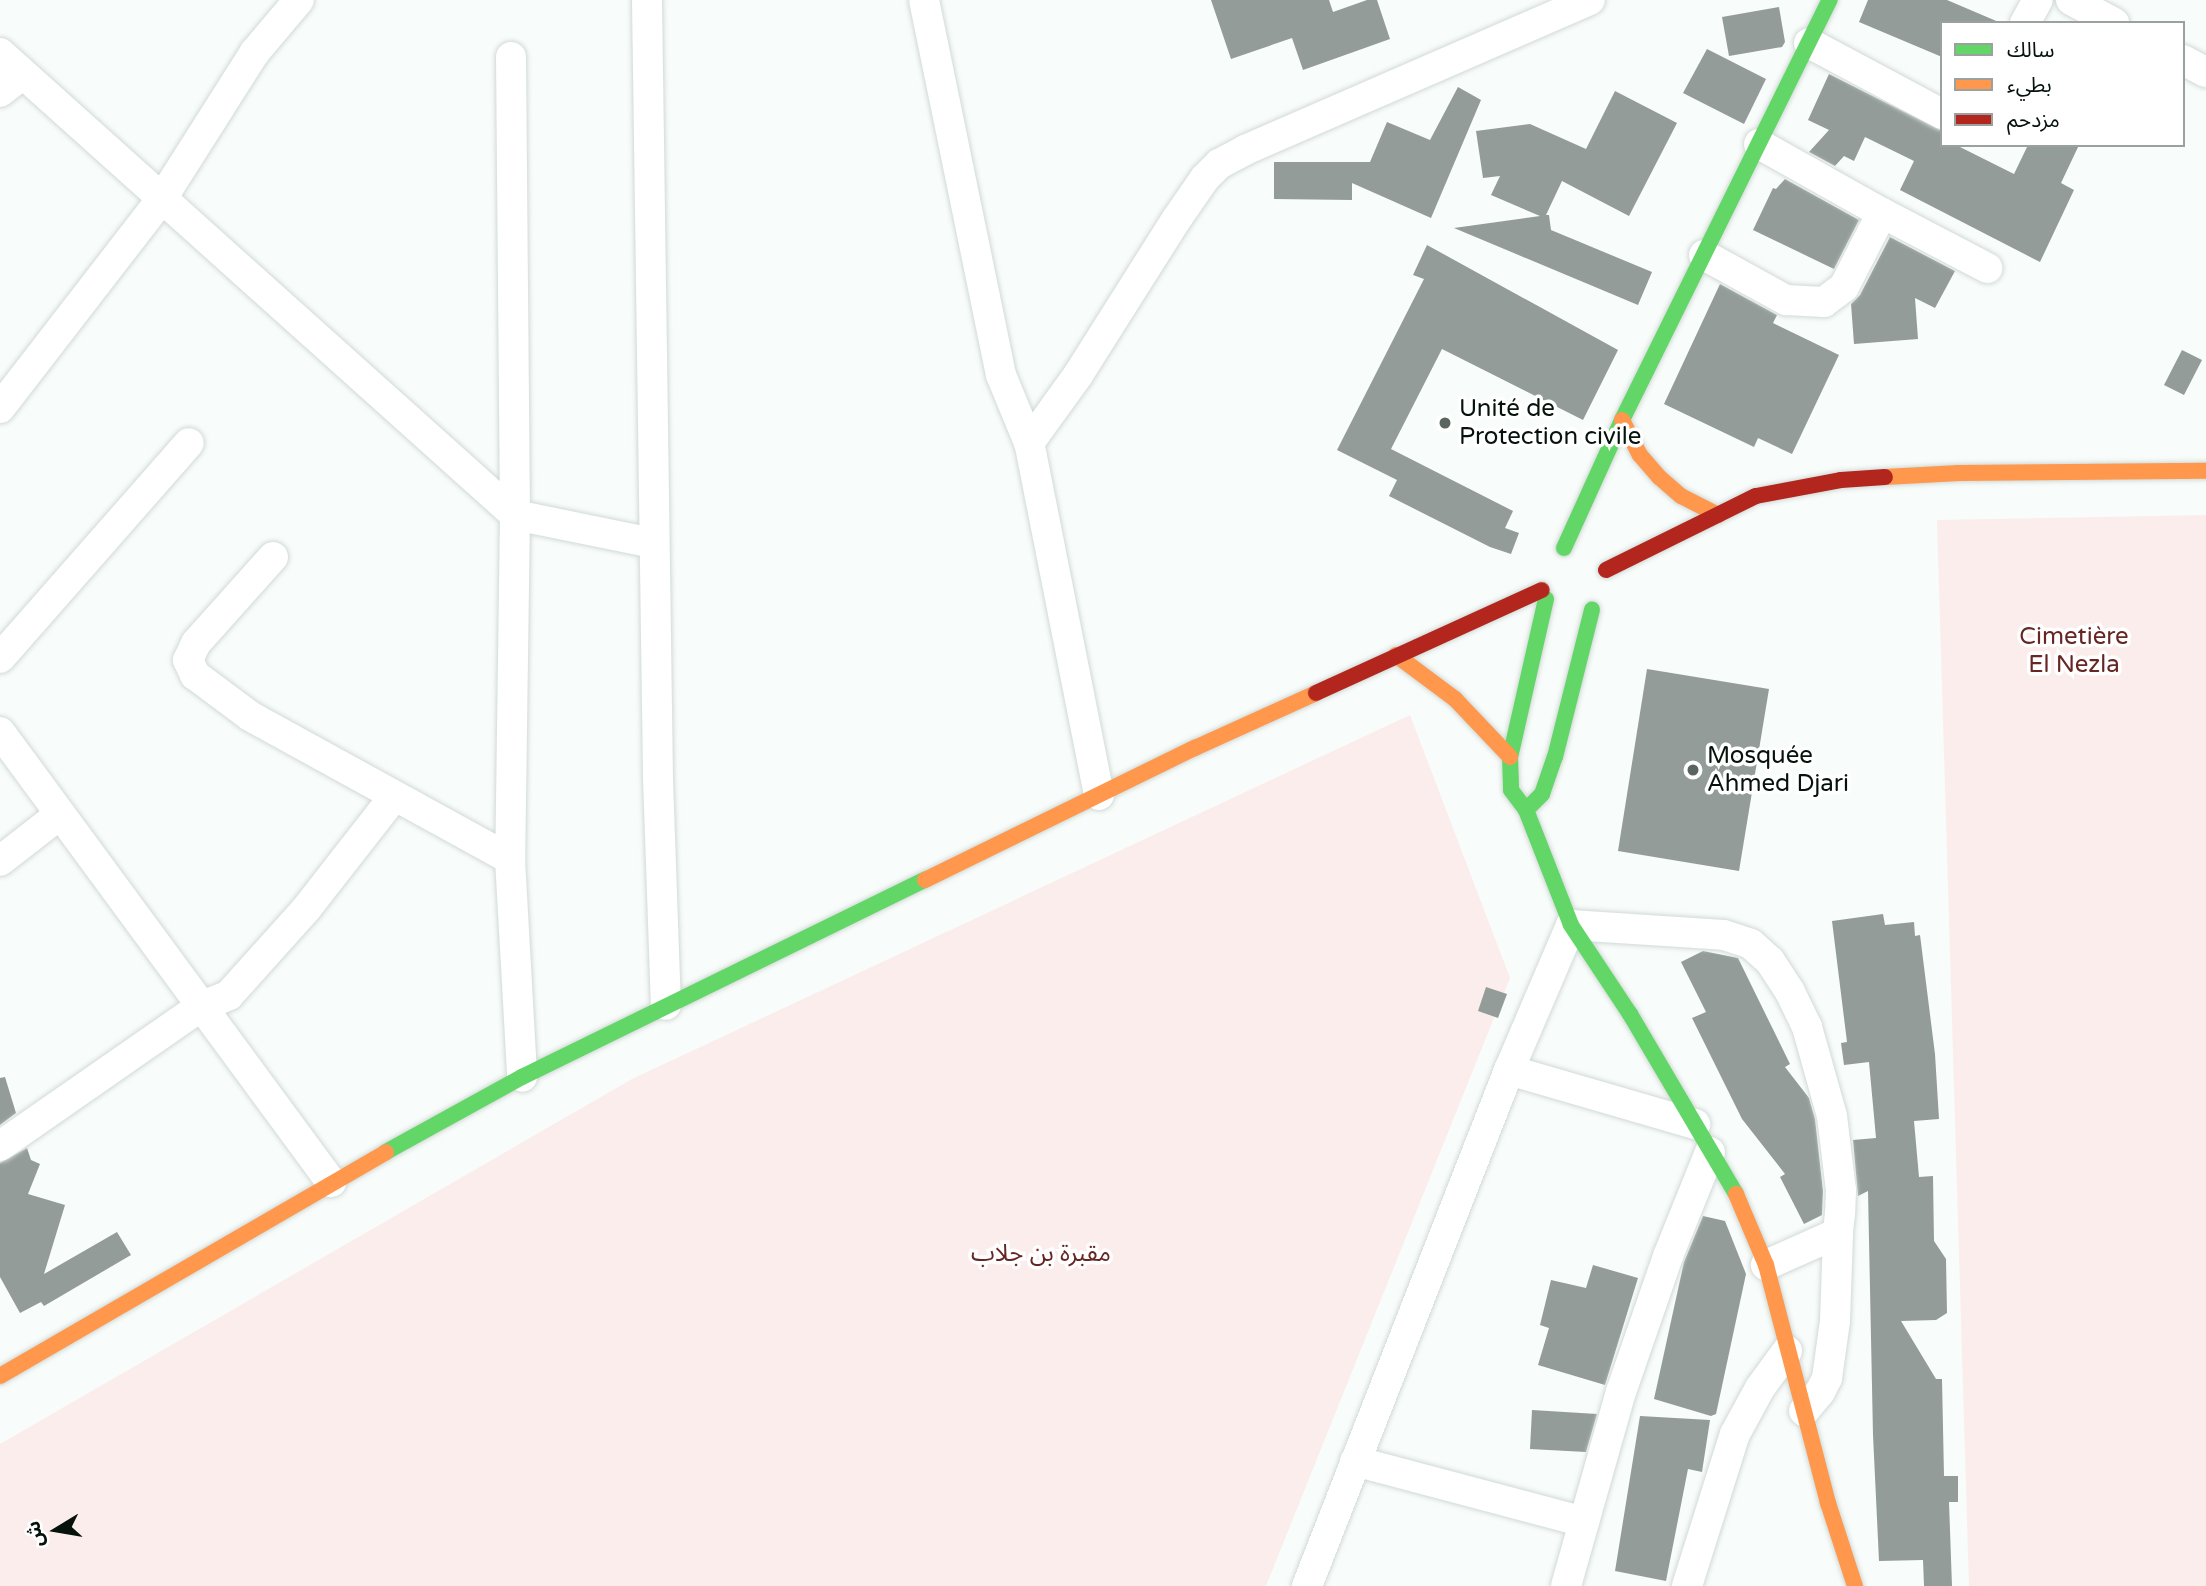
<!DOCTYPE html>
<meta charset="utf-8">
<style>
body{margin:0}
#map{position:relative;width:2206px;height:1586px;overflow:hidden;background:#f8fcfa;font-family:"Varela Round","Noto Sans Arabic",sans-serif}
div>[style]{position:absolute}
.green>*{inset:0;background:#fbedeb}
.building>*{inset:0;background:#939c98}
.roads{filter:drop-shadow(0 0 2px #d1dad6) drop-shadow(0 0 2px #d1dad6)}
.street>*{height:30px;margin:-15px;padding:0 15px;transform-origin:15px;border-radius:15px;background:#fefffe}
.fast>*{height:16px;margin:-8px;padding:0 8px;transform-origin:8px;border-radius:8px;background:#63d668}
.slow>*{height:16px;margin:-8px;padding:0 8px;transform-origin:8px;border-radius:8px;background:#ff974d}
.jam>*{height:16px;margin:-8px;padding:0 8px;transform-origin:8px;border-radius:8px;background:#b3261e}
.dots>*{width:19px;height:19px;translate:-50% -50%;box-sizing:border-box;border:4px solid #fff;border-radius:50%}
span{translate:-50% -50%;white-space:nowrap;text-align:center;line-height:1.15;-webkit-text-stroke:7px #fff;paint-order:stroke}
.poi-label{font-size:24px;color:#05130c}
.left{translate:0 -50%;text-align:left}
.park-label{font-size:24px;color:#662624}
.legend{position:absolute;left:1940px;top:21px;width:245px;height:126px;box-sizing:border-box;background:#fff;border:2px solid #9ba19e;margin:0;padding:9px 12px;list-style:none;font-size:21px;color:#05130c}
.legend li{display:flex;align-items:center;gap:14px;height:35px}
.legend b{width:35px;border:2px solid #9ba19e}
.north{position:absolute;left:21px;top:1495px;width:70px;height:70px;-webkit-text-stroke:5px #fff;paint-order:stroke;rotate:259deg;font-size:19px;font-weight:700;line-height:28px;text-align:center;color:#05130c}
.north::after{content:'';display:block;margin:auto;width:24px;height:32px;background:#05130c;clip-path:polygon(50% 0,100% 100%,50% 72%,0 100%)}
</style>
<div id="map">
<div class="green">
<div style="clip-path:polygon(2206px 515px,2206px 1586px,1969px 1586px,1937px 520px)"></div>
<div style="clip-path:polygon(1410px 715px,1510px 978px,1266px 1586px,0 1586px,0 1444px,632px 1079px)"></div>
</div>
<div class="building">
<div style="clip-path:polygon(1211px 0,1329px 0,1333px 12px,1367px 0,1377px 0,1390px 39px,1303px 70px,1292px 38px,1231px 59px)"></div>
<div style="clip-path:polygon(1868px 0,1947px 0,2001px 23px,1942px 23px,1942px 57px,1859px 22px)"></div>
<div style="clip-path:polygon(1779px 7px,1785px 42px,1782px 47px,1729px 56px,1722px 17px)"></div>
<div style="clip-path:polygon(1707px 49px,1766px 79px,1744px 124px,1683px 93px)"></div>
<div style="clip-path:polygon(1829px 74px,1942px 131px,1942px 145px,1956px 145px,2014px 174px,2028px 145px,2079px 145px,2061px 183px,2074px 190px,2040px 262px,1900px 190px,1914px 161px,1865px 137px,1854px 161px,1844px 156px,1835px 166px,1809px 152px,1829px 130px,1808px 120px)"></div>
<div style="clip-path:polygon(1458px 87px,1481px 100px,1431px 218px,1352px 183px,1352px 200px,1274px 199px,1274px 162px,1370px 162px,1387px 122px,1430px 140px)"></div>
<div style="clip-path:polygon(1615px 91px,1677px 123px,1629px 216px,1562px 181px,1546px 215px,1549px 215px,1551px 230px,1652px 272px,1638px 305px,1454px 228px,1540px 216px,1491px 195px,1500px 176px,1483px 178px,1476px 131px,1530px 124px,1586px 149px)"></div>
<div style="clip-path:polygon(1785px 179px,1859px 220px,1834px 269px,1753px 230px,1773px 188px,1776px 189px)"></div>
<div style="clip-path:polygon(1890px 237px,1955px 271px,1935px 308px,1915px 298px,1918px 339px,1854px 344px,1851px 304px,1860px 295px)"></div>
<div style="clip-path:polygon(1427px 245px,1618px 350px,1583px 420px,1442px 349px,1391px 449px,1513px 511px,1505px 528px,1519px 533px,1511px 554px,1490px 547px,1389px 496px,1397px 480px,1337px 450px,1424px 279px,1413px 275px)"></div>
<div style="clip-path:polygon(1720px 284px,1777px 315px,1773px 323px,1839px 355px,1792px 454px,1758px 438px,1754px 447px,1664px 404px)"></div>
<div style="clip-path:polygon(2182px 350px,2202px 360px,2184px 395px,2164px 385px)"></div>
<div style="clip-path:polygon(1647px 669px,1769px 689px,1739px 871px,1618px 851px)"></div>
<div style="clip-path:polygon(1883px 914px,1885px 925px,1914px 922px,1915px 936px,1920px 935px,1935px 1054px,1939px 1119px,1914px 1121px,1919px 1177px,1933px 1176px,1934px 1241px,1946px 1259px,1947px 1313px,1936px 1320px,1901px 1321px,1936px 1379px,1942px 1379px,1944px 1476px,1958px 1476px,1958px 1502px,1949px 1502px,1952px 1586px,1924px 1586px,1923px 1560px,1879px 1561px,1873px 1435px,1868px 1191px,1858px 1196px,1853px 1140px,1876px 1138px,1869px 1062px,1844px 1065px,1841px 1043px,1847px 1042px,1832px 921px)"></div>
<div style="clip-path:polygon(1703px 951px,1738px 958px,1790px 1064px,1785px 1067px,1809px 1098px,1815px 1119px,1823px 1191px,1822px 1215px,1804px 1224px,1780px 1177px,1785px 1174px,1742px 1119px,1692px 1018px,1706px 1012px,1681px 962px)"></div>
<div style="clip-path:polygon(1486px 987px,1507px 994px,1498px 1018px,1478px 1011px)"></div>
<div style="clip-path:polygon(5px 1077px,16px 1113px,0 1125px,0 1078px)"></div>
<div style="clip-path:polygon(27px 1148px,31px 1160px,40px 1164px,28px 1194px,65px 1205px,44px 1274px,117px 1232px,131px 1255px,44px 1306px,41px 1302px,20px 1313px,0 1277px,0 1163px)"></div>
<div style="clip-path:polygon(1703px 1216px,1725px 1221px,1746px 1274px,1716px 1414px,1711px 1416px,1654px 1399px,1684px 1262px)"></div>
<div style="clip-path:polygon(1593px 1265px,1638px 1278px,1605px 1385px,1538px 1365px,1549px 1328px,1540px 1325px,1551px 1280px,1586px 1288px)"></div>
<div style="clip-path:polygon(1532px 1410px,1597px 1414px,1586px 1452px,1530px 1449px)"></div>
<div style="clip-path:polygon(1640px 1416px,1710px 1420px,1702px 1472px,1688px 1469px,1666px 1581px,1615px 1571px)"></div>
</div>
<div class="roads">
<div class="street">
<div style="left:647px;top:0;width:779px;rotate:89.19deg"></div>
<div style="left:658px;top:779px;width:226px;rotate:88deg"></div>
<div style="left:924px;top:0;width:383px;rotate:78.4deg"></div>
<div style="left:1001px;top:375px;width:74px;rotate:67.6deg"></div>
<div style="left:2071px;top:0;width:49px;rotate:28.1deg"></div>
<div style="left:2025px;top:23px;width:26px;rotate:-61deg"></div>
<div style="left:1809px;top:43px;width:151px;rotate:28.1deg"></div>
<div style="left:0;top:53px;width:692px;rotate:41.89deg"></div>
<div style="left:515px;top:515px;width:344px;rotate:90.8deg"></div>
<div style="left:510px;top:859px;width:218px;rotate:86.8deg"></div>
<div style="left:511px;top:57px;width:458px;rotate:89.5deg"></div>
<div style="left:515px;top:515px;width:141px;rotate:11.5deg"></div>
<div style="left:2183px;top:60px;width:26px;rotate:28deg"></div>
<div style="left:0;top:92px;width:29px;rotate:-38deg"></div>
<div style="left:1759px;top:144px;width:141px;rotate:29.3deg"></div>
<div style="left:1882px;top:213px;width:119px;rotate:27.6deg"></div>
<div style="left:1704px;top:255px;width:94px;rotate:28.8deg"></div>
<div style="left:1786px;top:300px;width:38px;rotate:3deg"></div>
<div style="left:1824px;top:302px;width:25px;rotate:-37deg"></div>
<div style="left:1844px;top:287px;width:83px;rotate:-62.8deg"></div>
<div style="left:0;top:408px;width:263px;rotate:-52.3deg"></div>
<div style="left:161px;top:200px;width:175px;rotate:-57.6deg"></div>
<div style="left:255px;top:52px;width:68px;rotate:-49.8deg"></div>
<div style="left:273px;top:557px;width:115px;rotate:131.8deg"></div>
<div style="left:196px;top:643px;width:19px;rotate:115deg"></div>
<div style="left:188px;top:660px;width:17px;rotate:65deg"></div>
<div style="left:195px;top:675px;width:69px;rotate:36.7deg"></div>
<div style="left:250px;top:716px;width:297px;rotate:28.8deg"></div>
<div style="left:0;top:658px;width:286px;rotate:-48.7deg"></div>
<div style="left:0;top:732px;width:559px;rotate:53.66deg"></div>
<div style="left:1099px;top:795px;width:359px;rotate:-101.2deg"></div>
<div style="left:1029px;top:443px;width:84px;rotate:-54.2deg"></div>
<div style="left:1078px;top:375px;width:183px;rotate:-57.7deg"></div>
<div style="left:1176px;top:220px;width:51px;rotate:-55.4deg"></div>
<div style="left:1205px;top:178px;width:20px;rotate:-45deg"></div>
<div style="left:1219px;top:164px;width:30px;rotate:-28deg"></div>
<div style="left:1245px;top:150px;width:376px;rotate:-23.5deg"></div>
<div style="left:0;top:861px;width:75px;rotate:-37.9deg"></div>
<div style="left:1509px;top:1070px;width:194px;rotate:16.2deg"></div>
<div style="left:0;top:1146px;width:244px;rotate:-34.8deg"></div>
<div style="left:200px;top:1007px;width:31px;rotate:-22deg"></div>
<div style="left:229px;top:995px;width:117px;rotate:-48.1deg"></div>
<div style="left:307px;top:908px;width:140px;rotate:-52deg"></div>
<div style="left:1804px;top:1411px;width:25px;rotate:-50deg"></div>
<div style="left:1820px;top:1392px;width:16px;rotate:-63deg"></div>
<div style="left:1827px;top:1378px;width:58px;rotate:-82deg"></div>
<div style="left:1835px;top:1321px;width:88px;rotate:-88deg"></div>
<div style="left:1355px;top:1461px;width:237px;rotate:14.9deg"></div>
<div style="left:1307px;top:1586px;width:554px;rotate:-68.62deg"></div>
<div style="left:1509px;top:1070px;width:158px;rotate:-66.8deg"></div>
<div style="left:1571px;top:925px;width:153px;rotate:3.7deg"></div>
<div style="left:1724px;top:935px;width:28px;rotate:18deg"></div>
<div style="left:1751px;top:944px;width:25px;rotate:42deg"></div>
<div style="left:1770px;top:961px;width:37px;rotate:57deg"></div>
<div style="left:1790px;top:992px;width:39px;rotate:64deg"></div>
<div style="left:1807px;top:1027px;width:92px;rotate:74.3deg"></div>
<div style="left:1832px;top:1116px;width:75px;rotate:83.1deg"></div>
<div style="left:1841px;top:1190px;width:23px;rotate:92deg"></div>
<div style="left:1840px;top:1213px;width:20px;rotate:96deg"></div>
<div style="left:1838px;top:1233px;width:79px;rotate:156deg"></div>
<div style="left:1566px;top:1586px;width:202px;rotate:-74.2deg"></div>
<div style="left:1621px;top:1392px;width:144px;rotate:-70.9deg"></div>
<div style="left:1668px;top:1256px;width:112px;rotate:-68deg"></div>
<div style="left:1687px;top:1586px;width:159px;rotate:-72.5deg"></div>
<div style="left:1735px;top:1434px;width:52px;rotate:-61.5deg"></div>
<div style="left:1760px;top:1388px;width:46px;rotate:-53.9deg"></div>
</div>
<div class="fast">
<div style="left:1564px;top:548px;width:141px;rotate:-65.6deg"></div>
<div style="left:1622px;top:420px;width:469px;rotate:-63.7deg"></div>
<div style="left:1546px;top:599px;width:162px;rotate:102.8deg"></div>
<div style="left:1510px;top:757px;width:33px;rotate:88deg"></div>
<div style="left:1511px;top:790px;width:25px;rotate:53deg"></div>
<div style="left:1526px;top:810px;width:123px;rotate:68.6deg"></div>
<div style="left:1571px;top:925px;width:107px;rotate:56.5deg"></div>
<div style="left:1630px;top:1014px;width:209px;rotate:59.5deg"></div>
<div style="left:1526px;top:810px;width:23px;rotate:-45deg"></div>
<div style="left:1542px;top:794px;width:39px;rotate:-71deg"></div>
<div style="left:1555px;top:757px;width:152px;rotate:-75.9deg"></div>
<div style="left:386px;top:1152px;width:155px;rotate:-28.9deg"></div>
<div style="left:522px;top:1077px;width:449px;rotate:-26.1deg"></div>
</div>
<div class="slow">
<div style="left:1622px;top:420px;width:39px;rotate:63deg"></div>
<div style="left:1640px;top:455px;width:29px;rotate:49deg"></div>
<div style="left:1659px;top:477px;width:29px;rotate:41deg"></div>
<div style="left:1681px;top:496px;width:42px;rotate:27.2deg"></div>
<div style="left:1885px;top:477px;width:74px;rotate:-3.1deg"></div>
<div style="left:1959px;top:473px;width:247px;rotate:-0.5deg"></div>
<div style="left:1396px;top:655px;width:74px;rotate:36.7deg"></div>
<div style="left:1455px;top:699px;width:80px;rotate:46.5deg"></div>
<div style="left:925px;top:880px;width:301px;rotate:-26.1deg"></div>
<div style="left:1195px;top:748px;width:133px;rotate:-24.4deg"></div>
<div style="left:1736px;top:1194px;width:77px;rotate:67.1deg"></div>
<div style="left:1766px;top:1265px;width:246px;rotate:75.4deg"></div>
<div style="left:1828px;top:1503px;width:87px;rotate:72deg"></div>
<div style="left:0;top:1376px;width:446px;rotate:-30.1deg"></div>
</div>
<div class="jam">
<div style="left:1606px;top:570px;width:167px;rotate:-26.3deg"></div>
<div style="left:1756px;top:496px;width:86px;rotate:-10.7deg"></div>
<div style="left:1841px;top:480px;width:44px;rotate:-3.9deg"></div>
<div style="left:1316px;top:693px;width:248px;rotate:-24.5deg"></div>
</div>
</div>
<div class="dots">
<div style="left:1445px;top:423px;background:#5a655f"></div>
<div style="left:1693px;top:770px;background:#5a655f"></div>
</div>
<div class="poi-label">
<span class="left" style="left:1459px;top:423px">Unité de<br>Protection civile</span>
<span class="left" style="left:1707px;top:770px">Mosquée<br>Ahmed Djari</span>
</div>
<div class="park-label">
<span style="left:2074px;top:651px">Cimetière<br>El Nezla</span>
<span style="left:1041px;top:1254px">مقبرة بن جلاب</span>
</div>
<ul class="legend">
<li><b style="height:9px;background:#63d668"></b>سالك</li>
<li><b style="height:9px;background:#ff974d"></b>بطيء</li>
<li><b style="height:9px;background:#b3261e"></b>مزدحم</li>
</ul>
<div class="north">ش</div>
</div>
